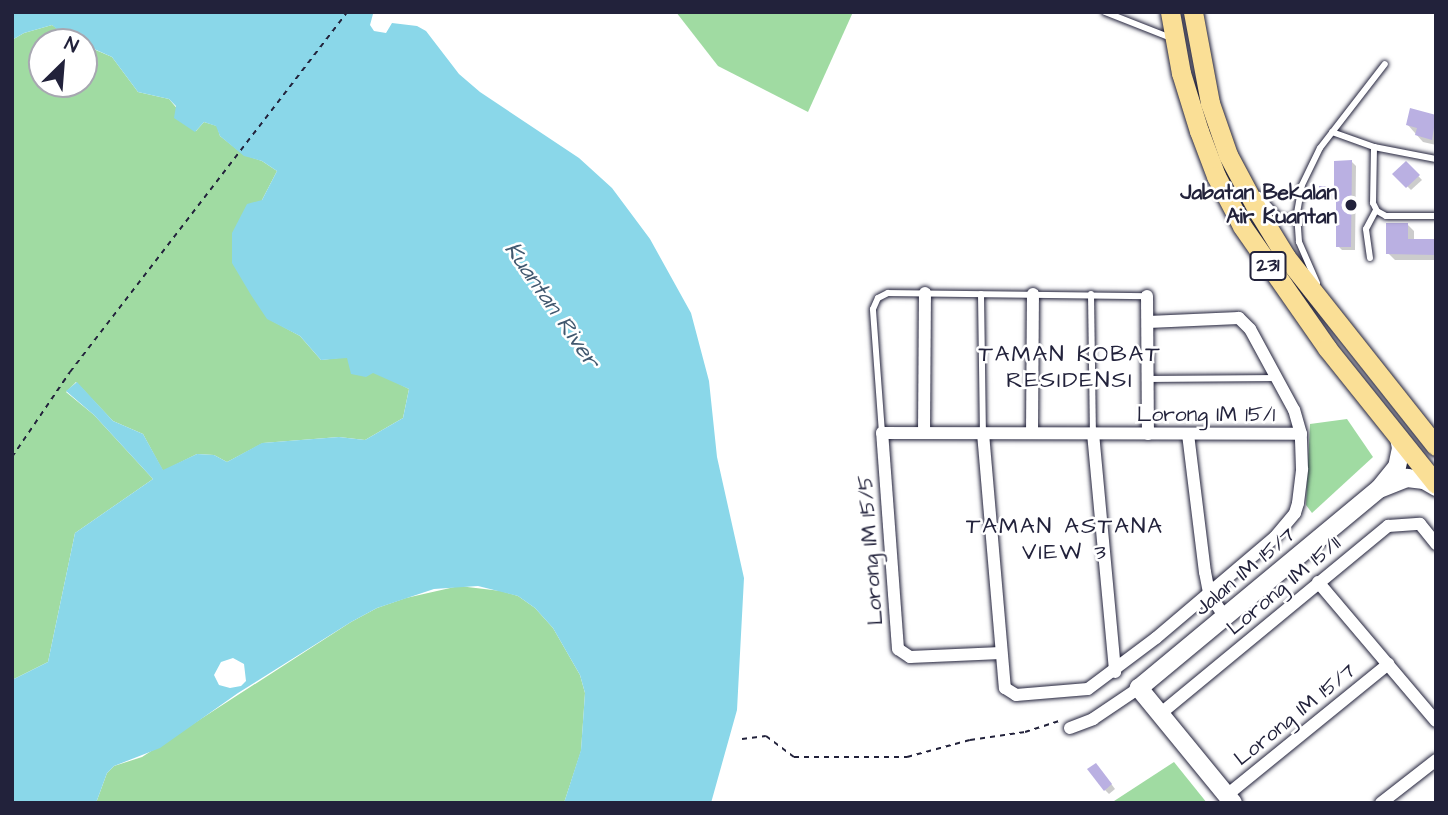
<!DOCTYPE html>
<style>
body{margin:0}
#map{position:relative;width:1448px;height:815px;overflow:hidden;background:#fff;font-family:"Architects Daughter",sans-serif}
div>[style]{position:absolute}
.green>*{inset:0;background:#a0dba2}
.water>*{inset:0;background:#8ad7e9}
.shadow>*{inset:0;background:#0003}
.building>*{inset:0;background:#bab0e2}
.path>*{height:2px;margin-top:-1px;transform-origin:0;background:repeating-linear-gradient(90deg,#22223b 0 5px,transparent 0 10px)}
.roads{filter:drop-shadow(0 0 2px #22223b) drop-shadow(0 0 2px #22223b)}
.lane>*{height:6px;margin:-3px;padding:0 3px;transform-origin:3px;border-radius:3px;background:#fff}
.street>*{height:12px;margin:-6px;padding:0 6px;transform-origin:6px;border-radius:6px;background:#fff}
.secondary>*{height:18px;margin:-9px;padding:0 9px;transform-origin:9px;border-radius:9px;background:#fff}
.primary>*{height:19px;margin:-9.5px;padding:0 9.5px;transform-origin:9.5px;border-radius:9.5px;background:#fadf96}
.dots>*{width:19px;height:19px;translate:-50% -50%;box-sizing:border-box;border:4px solid #fff;border-radius:50%}
span{translate:-50% -50%;white-space:nowrap;text-align:center;line-height:1.15;-webkit-text-stroke:5px #fff;paint-order:stroke}
.shield-label span{padding:2px 5px;background:#fff;border:2px solid;border-radius:5px;-webkit-text-stroke-width:0}
.shield-label{font-size:19px;color:#22223b;font-weight:700}
.poi-label{font-size:21px;color:#22223b;font-weight:700}
.right{translate:-100% -50%;text-align:right}
.street-label{font-size:21px;color:#22223b}
.water-label{font-size:23px;color:#41586f;font-style:italic}
.neighbourhood-label{font-size:23px;color:#22223b;letter-spacing:2px}
.frame{position:absolute;inset:0;border:14px solid #22223b;pointer-events:none}
.north{position:absolute;left:28px;top:28px;width:70px;height:70px;box-sizing:border-box;background:#fff;border:2px solid #a7a7b1;border-radius:50%;rotate:25deg;font-size:19px;font-weight:700;line-height:28px;text-align:center;color:#22223b}
.north::after{content:'';display:block;margin:auto;width:24px;height:32px;background:#22223b;clip-path:polygon(50% 0,100% 100%,50% 72%,0 100%)}
</style>
<div id="map">
<div class="green">
<div style="clip-path:polygon(676px 12px,853px 12px,808px 112px,718px 66px)"></div>
<div style="clip-path:polygon(52px 25px,77px 42px,42px 42px,42px 84px,84px 84px,84px 45px,112px 57px,138px 92px,169px 99px,196px 131px,204px 122px,217px 126px,220px 136px,244px 155px,262px 161px,277px 171px,262px 200px,267px 318px,300px 336px,321px 360px,347px 357px,409px 389px,403px 418px,365px 440px,339px 437px,263px 443px,227px 462px,214px 455px,197px 454px,163px 471px,143px 434px,113px 421px,76px 382px,66px 392px,94px 415px,153px 479px,75px 533px,48px 662px,12px 680px,12px 40px,24px 33px)"></div>
<div style="clip-path:polygon(1347px 419px,1373px 457px,1312px 513px,1306px 505px,1310px 424px)"></div>
<div style="clip-path:polygon(459px 586px,501px 591px,518px 596px,535px 608px,553px 628px,580px 675px,585px 693px,581px 751px,564px 803px,96px 803px,107px 773px,114px 766px,142px 757px,351px 622px,377px 608px,406px 598px)"></div>
<div style="clip-path:polygon(1174px 762px,1207px 803px,1111px 803px)"></div>
</div>
<div class="water">
<div style="clip-path:polygon(evenodd,12px 12px,370px 12px,373px 14px,370px 25px,374px 31px,386px 33px,392px 23px,417px 26px,426px 31px,459px 74px,480px 92px,579px 158px,612px 188px,650px 239px,691px 313px,709px 381px,717px 457px,744px 578px,737px 710px,711px 803px,564px 803px,581px 750px,585px 693px,580px 675px,553px 628px,535px 608px,518px 596px,478px 586px,434px 589px,377px 608px,351px 622px,238px 693px,160px 748px,114px 766px,107px 773px,96px 803px,12px 803px,12px 680px,48px 662px,75px 533px,153px 479px,94px 415px,66px 391px,77px 382px,113px 421px,143px 434px,163px 470px,197px 454px,214px 455px,227px 462px,262px 443px,339px 437px,365px 440px,403px 418px,409px 389px,373px 373px,366px 377px,351px 374px,347px 358px,321px 360px,300px 336px,267px 319px,251px 295px,232px 263px,232px 233px,247px 204px,262px 200px,277px 171px,262px 161px,244px 156px,220px 136px,216px 126px,204px 122px,195px 132px,174px 118px,176px 106px,169px 99px,138px 92px,112px 57px,65px 36px,52px 25px,24px 33px,12px 40px,12px 12px,233px 658px,244px 664px,246px 681px,241px 686px,230px 688px,219px 685px,214px 675px,221px 662px,233px 658px)"></div>
</div>
<div class="shadow">
<div style="clip-path:polygon(1436px 117px,1436px 145px,1423px 142px,1407px 124px)"></div>
<div style="clip-path:polygon(1352px 162px,1356px 166px,1355px 250px,1342px 250px,1338px 246px,1338px 200px,1325px 200px,1321px 196px,1336px 187px)"></div>
<div style="clip-path:polygon(1406px 163px,1422px 180px,1411px 190px,1395px 174px)"></div>
<div style="clip-path:polygon(1407px 224px,1414px 231px,1414px 241px,1436px 241px,1436px 260px,1395px 260px,1388px 253px)"></div>
<div style="clip-path:polygon(1100px 769px,1115px 789px,1109px 794px,1105px 790px)"></div>
</div>
<div class="building">
<div style="clip-path:polygon(1410px 108px,1436px 115px,1432px 140px,1415px 135px,1417px 128px,1406px 125px)"></div>
<div style="clip-path:polygon(1352px 160px,1351px 247px,1336px 247px,1336px 197px,1319px 197px,1319px 186px,1334px 186px,1334px 161px)"></div>
<div style="clip-path:polygon(1406px 161px,1420px 175px,1406px 188px,1392px 174px)"></div>
<div style="clip-path:polygon(1386px 223px,1408px 223px,1408px 239px,1436px 239px,1436px 255px,1386px 254px)"></div>
<div style="clip-path:polygon(1096px 763px,1112px 784px,1104px 791px,1087px 769px)"></div>
</div>
<div class="path">
<div style="left:12px;top:457px;width:103px;rotate:-55.7deg"></div>
<div style="left:70px;top:372px;width:454px;rotate:-52.4deg"></div>
<div style="left:742px;top:739px;width:24px;rotate:-7deg"></div>
<div style="left:766px;top:736px;width:35px;rotate:37deg"></div>
<div style="left:794px;top:757px;width:113px"></div>
<div style="left:907px;top:757px;width:65px;rotate:-15.1deg"></div>
<div style="left:970px;top:740px;width:56px;rotate:-8.3deg"></div>
<div style="left:1025px;top:732px;width:39px;rotate:-18deg"></div>
</div>
<div class="roads">
<div class="lane">
<div style="left:1105px;top:12px;width:71px;rotate:21.5deg"></div>
<div style="left:1332px;top:132px;width:45px;rotate:19.7deg"></div>
<div style="left:1374px;top:147px;width:63px;rotate:11deg"></div>
<div style="left:1374px;top:147px;width:56px;rotate:91deg"></div>
<div style="left:1373px;top:203px;width:9px;rotate:63deg"></div>
<div style="left:1377px;top:211px;width:10px;rotate:29deg"></div>
<div style="left:1386px;top:216px;width:50px"></div>
<div style="left:1259px;top:195px;width:30px;rotate:48deg"></div>
<div style="left:1279px;top:217px;width:12px;rotate:9deg"></div>
<div style="left:1291px;top:219px;width:8px;rotate:-45deg"></div>
<div style="left:1370px;top:258px;width:29px;rotate:-98deg"></div>
<div style="left:1366px;top:229px;width:21px;rotate:-62deg"></div>
<div style="left:1317px;top:283px;width:45px;rotate:-113.7deg"></div>
<div style="left:1299px;top:242px;width:29px;rotate:-94deg"></div>
<div style="left:1297px;top:213px;width:28px;rotate:-80deg"></div>
<div style="left:1302px;top:185px;width:41px;rotate:-64.1deg"></div>
<div style="left:1320px;top:148px;width:106px;rotate:-52.3deg"></div>
<div style="left:981px;top:294px;width:139px;rotate:89.2deg"></div>
<div style="left:1091px;top:294px;width:138px;rotate:89.2deg"></div>
<div style="left:1148px;top:379px;width:128px;rotate:-0.4deg"></div>
<div style="left:882px;top:433px;width:124px;rotate:-94.2deg"></div>
<div style="left:873px;top:309px;width:12px;rotate:-66deg"></div>
<div style="left:878px;top:298px;width:11px;rotate:-27deg"></div>
<div style="left:888px;top:293px;width:259px;rotate:0.7deg"></div>
</div>
<div class="street">
<div style="left:1147px;top:296px;width:138px;rotate:89.6deg"></div>
<div style="left:924px;top:433px;width:140px;rotate:-89.6deg"></div>
<div style="left:983px;top:433px;width:256px;rotate:85.1deg"></div>
<div style="left:1005px;top:688px;width:13px;rotate:32deg"></div>
<div style="left:1016px;top:695px;width:72px;rotate:-4.8deg"></div>
<div style="left:1088px;top:689px;width:85px;rotate:-36.9deg"></div>
<div style="left:1156px;top:638px;width:156px;rotate:-40.3deg"></div>
<div style="left:1275px;top:537px;width:31px;rotate:-50deg"></div>
<div style="left:1295px;top:513px;width:10px;rotate:-73deg"></div>
<div style="left:1298px;top:503px;width:34px;rotate:-83deg"></div>
<div style="left:1302px;top:469px;width:35px;rotate:-92deg"></div>
<div style="left:1301px;top:434px;width:25px;rotate:-106deg"></div>
<div style="left:1294px;top:410px;width:92px;rotate:-118.5deg"></div>
<div style="left:1250px;top:329px;width:16px;rotate:-135deg"></div>
<div style="left:1239px;top:318px;width:91px;rotate:177.5deg"></div>
<div style="left:1032px;top:433px;width:139px;rotate:-89.6deg"></div>
<div style="left:1093px;top:433px;width:240px;rotate:84.7deg"></div>
<div style="left:1188px;top:434px;width:139px;rotate:83deg"></div>
<div style="left:1205px;top:572px;width:21px;rotate:79deg"></div>
<div style="left:1209px;top:593px;width:30px;rotate:57deg"></div>
<div style="left:1318px;top:582px;width:182px;rotate:49.7deg"></div>
<div style="left:1001px;top:653px;width:91px;rotate:177.5deg"></div>
<div style="left:910px;top:657px;width:14px;rotate:-146deg"></div>
<div style="left:898px;top:649px;width:217px;rotate:-94.2deg"></div>
<div style="left:882px;top:433px;width:419px;rotate:0.1deg"></div>
<div style="left:1160px;top:714px;width:296px;rotate:-39.5deg"></div>
<div style="left:1388px;top:526px;width:32px;rotate:-4deg"></div>
<div style="left:1420px;top:524px;width:26px;rotate:51deg"></div>
<div style="left:1070px;top:728px;width:25px;rotate:-21deg"></div>
<div style="left:1093px;top:719px;width:55px;rotate:-34deg"></div>
<div style="left:1227px;top:795px;width:208px;rotate:-39.1deg"></div>
<div style="left:1381px;top:803px;width:70px;rotate:-38deg"></div>
</div>
<div class="secondary">
<div style="left:1382px;top:488px;width:27px;rotate:-22deg"></div>
<div style="left:1407px;top:478px;width:17px;rotate:7deg"></div>
<div style="left:1424px;top:480px;width:14px;rotate:30deg"></div>
<div style="left:1233px;top:803px;width:149px;rotate:-129.3deg"></div>
<div style="left:1139px;top:688px;width:312px;rotate:-39.7deg"></div>
<div style="left:1379px;top:489px;width:28px;rotate:-51deg"></div>
<div style="left:1397px;top:467px;width:19px;rotate:-78deg"></div>
<div style="left:1401px;top:448px;width:10px;rotate:-101deg"></div>
</div>
<div class="primary">
<div style="left:1170px;top:12px;width:62px;rotate:79.8deg"></div>
<div style="left:1181px;top:73px;width:61px;rotate:72.8deg"></div>
<div style="left:1199px;top:131px;width:48px;rotate:69.3deg"></div>
<div style="left:1216px;top:176px;width:56px;rotate:62.5deg"></div>
<div style="left:1242px;top:226px;width:149px;rotate:55.1deg"></div>
<div style="left:1327px;top:348px;width:174px;rotate:51.3deg"></div>
<div style="left:1193px;top:12px;width:93px;rotate:79.4deg"></div>
<div style="left:1210px;top:103px;width:55px;rotate:70.9deg"></div>
<div style="left:1228px;top:155px;width:66px;rotate:61.9deg"></div>
<div style="left:1259px;top:213px;width:52px;rotate:58.5deg"></div>
<div style="left:1286px;top:257px;width:241px;rotate:51.6deg"></div>
</div>
</div>
<div class="dots">
<div style="left:1351px;top:205px;background:#22223b"></div>
</div>
<div class="shield-label">
<span style="left:1268px;top:266px">231</span>
</div>
<div class="poi-label">
<span class="right" style="left:1337px;top:205px">Jabatan Bekalan<br>Air Kuantan</span>
</div>
<div class="street-label">
<span style="left:1206px;top:415px">Lorong IM 15/1</span>
<span style="left:871px;top:550px;rotate:-94deg">Lorong IM 15/5</span>
<span style="left:1245px;top:572px;rotate:-40deg">Jalan IM 15/7</span>
<span style="left:1284px;top:586px;rotate:-40deg">Lorong IM 15/11</span>
<span style="left:1295px;top:715px;rotate:-39deg">Lorong IM 15/7</span>
</div>
<div class="water-label">
<span style="left:552px;top:305px;rotate:55deg">Kuantan River</span>
</div>
<div class="neighbourhood-label">
<span style="left:1070px;top:367px">TAMAN KOBAT<br>RESIDENSI</span>
<span style="left:1065px;top:539px">TAMAN ASTANA<br>VIEW 3</span>
</div>
<div class="frame"></div>
<div class="north">N</div>
</div>
